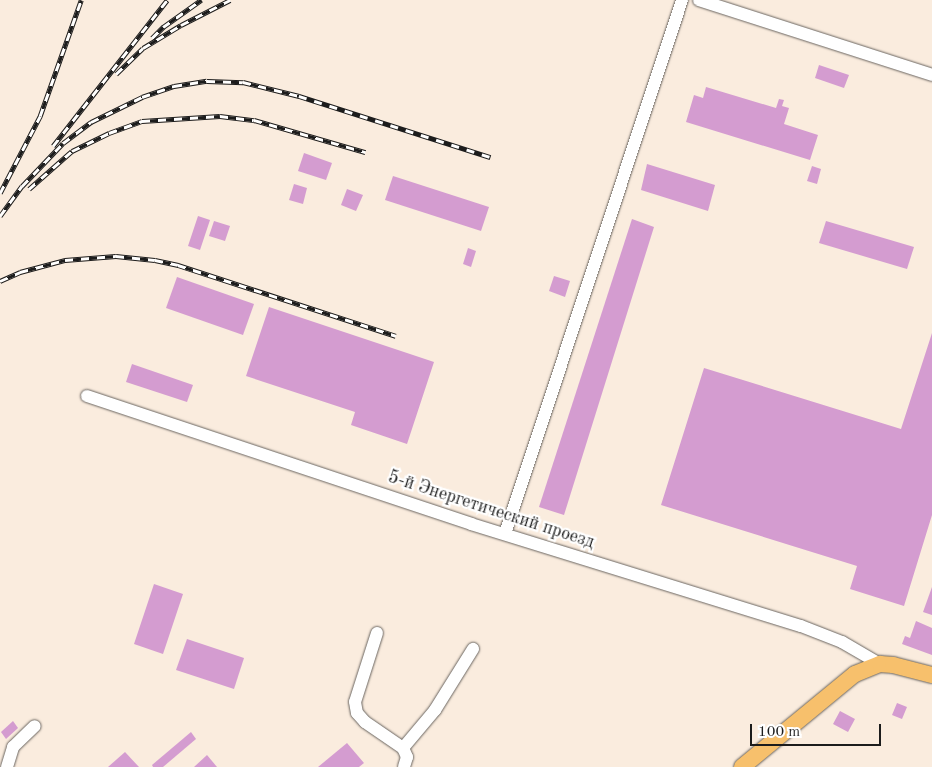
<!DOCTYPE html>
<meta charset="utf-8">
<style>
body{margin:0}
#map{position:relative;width:932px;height:767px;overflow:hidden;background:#faecde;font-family:"Old Standard TT",serif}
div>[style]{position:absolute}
.building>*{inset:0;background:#d49cd0}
.roads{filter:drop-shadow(0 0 1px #6a6560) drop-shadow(0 0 1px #6a6560)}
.minor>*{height:12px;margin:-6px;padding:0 6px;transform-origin:6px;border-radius:6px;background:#fff}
.major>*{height:16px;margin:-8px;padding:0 8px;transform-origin:8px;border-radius:8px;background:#f7c06c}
.rail>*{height:4.5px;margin-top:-2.25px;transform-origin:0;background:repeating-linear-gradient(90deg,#fff 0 8px,#1c1c1c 0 16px);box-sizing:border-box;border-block:1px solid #1c1c1c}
span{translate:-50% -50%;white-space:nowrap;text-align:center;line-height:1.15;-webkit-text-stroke:4.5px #fff;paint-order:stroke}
.street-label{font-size:18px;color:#1c1c1c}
.scale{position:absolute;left:750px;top:724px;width:131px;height:22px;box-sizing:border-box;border:2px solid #1c1c1c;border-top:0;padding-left:6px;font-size:15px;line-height:18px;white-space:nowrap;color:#1c1c1c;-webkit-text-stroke:4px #fff;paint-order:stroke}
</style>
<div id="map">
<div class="building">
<div style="clip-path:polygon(819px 65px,849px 75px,844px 88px,815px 78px)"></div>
<div style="clip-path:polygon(706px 87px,776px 108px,779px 99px,784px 100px,782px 106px,789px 108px,784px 124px,818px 135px,810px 160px,686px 122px,694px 95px,703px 98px)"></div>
<div style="clip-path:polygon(304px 153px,332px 163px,326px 180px,298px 171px)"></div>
<div style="clip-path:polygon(647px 164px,715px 185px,708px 211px,641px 190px)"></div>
<div style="clip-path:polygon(812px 166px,821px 169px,817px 184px,807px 181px)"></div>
<div style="clip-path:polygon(393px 176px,489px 207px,481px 231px,385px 200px)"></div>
<div style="clip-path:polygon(294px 184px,307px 188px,303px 204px,289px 200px)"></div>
<div style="clip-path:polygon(347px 189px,363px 195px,356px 211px,341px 205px)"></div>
<div style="clip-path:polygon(198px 216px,210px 220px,200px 250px,188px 246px)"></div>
<div style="clip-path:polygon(632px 219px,654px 227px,564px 515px,539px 507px)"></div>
<div style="clip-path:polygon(214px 221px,230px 226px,225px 241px,209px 236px)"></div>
<div style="clip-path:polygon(826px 221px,914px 247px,907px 269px,819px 243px)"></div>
<div style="clip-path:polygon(468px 248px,476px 251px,471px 267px,463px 264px)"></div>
<div style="clip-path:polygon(554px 276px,570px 281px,565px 297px,549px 291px)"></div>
<div style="clip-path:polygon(177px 277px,254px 304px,243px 335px,166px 308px)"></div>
<div style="clip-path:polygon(269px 307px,434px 362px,407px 444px,351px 425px,355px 412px,246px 376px)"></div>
<div style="clip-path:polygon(932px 333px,932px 515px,904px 606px,850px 589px,857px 566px,661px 505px,704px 368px,901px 429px)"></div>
<div style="clip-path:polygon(132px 364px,193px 385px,187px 402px,126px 382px)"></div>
<div style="clip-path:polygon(154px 584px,183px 594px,163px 654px,134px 644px)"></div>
<div style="clip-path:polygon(932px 587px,932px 615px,923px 612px)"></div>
<div style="clip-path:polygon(916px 621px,932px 628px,932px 655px,902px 644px,905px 636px,910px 638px)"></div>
<div style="clip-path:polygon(187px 639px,244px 658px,234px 689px,176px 670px)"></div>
<div style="clip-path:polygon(897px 703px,907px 707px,902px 719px,892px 715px)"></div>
<div style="clip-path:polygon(840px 711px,855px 719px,848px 732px,833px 724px)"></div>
<div style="clip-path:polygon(13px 721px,18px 728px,6px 739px,1px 732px)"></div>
<div style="clip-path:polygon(191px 732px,196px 739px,163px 767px,153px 767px,152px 765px)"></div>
<div style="clip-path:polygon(347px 743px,364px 763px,359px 767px,318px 767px)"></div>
<div style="clip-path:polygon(125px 752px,139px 767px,108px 767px)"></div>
<div style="clip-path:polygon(207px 755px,217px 767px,194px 767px)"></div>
</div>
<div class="roads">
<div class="minor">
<div style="left:699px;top:0;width:245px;rotate:17.8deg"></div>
<div style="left:87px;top:396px;width:405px;rotate:18.4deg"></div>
<div style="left:471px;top:524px;width:345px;rotate:17.2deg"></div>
<div style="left:801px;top:626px;width:44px;rotate:21.3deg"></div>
<div style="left:842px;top:642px;width:44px;rotate:30.1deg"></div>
<div style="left:505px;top:534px;width:563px;rotate:-71.66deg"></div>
<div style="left:377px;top:633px;width:72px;rotate:107.7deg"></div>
<div style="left:355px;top:702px;width:11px;rotate:80deg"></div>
<div style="left:357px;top:713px;width:12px;rotate:48deg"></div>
<div style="left:365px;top:722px;width:46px;rotate:34.4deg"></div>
<div style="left:403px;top:748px;width:10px;rotate:66deg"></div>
<div style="left:407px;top:757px;width:10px;rotate:107deg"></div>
<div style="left:403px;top:748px;width:50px;rotate:-49.9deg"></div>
<div style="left:435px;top:710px;width:72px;rotate:-58.1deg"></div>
<div style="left:7px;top:767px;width:21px;rotate:-73deg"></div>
<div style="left:13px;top:747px;width:30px;rotate:-44deg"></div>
</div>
<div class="major">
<div style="left:742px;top:767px;width:146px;rotate:-39.5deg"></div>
<div style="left:855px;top:674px;width:27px;rotate:-22deg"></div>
<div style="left:880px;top:664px;width:13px;rotate:4deg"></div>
<div style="left:893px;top:665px;width:40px;rotate:14.4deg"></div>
</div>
</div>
<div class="rail">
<div style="left:152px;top:38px;width:16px;rotate:-45deg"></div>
<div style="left:163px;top:27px;width:47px;rotate:-35.4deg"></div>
<div style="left:116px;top:74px;width:37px;rotate:-44deg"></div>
<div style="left:143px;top:48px;width:44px;rotate:-31.2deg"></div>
<div style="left:181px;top:25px;width:55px;rotate:-27deg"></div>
<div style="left:53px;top:146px;width:185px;rotate:-52deg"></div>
<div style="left:29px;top:189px;width:57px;rotate:-41.5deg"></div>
<div style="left:72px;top:151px;width:41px;rotate:-25.9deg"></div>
<div style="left:109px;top:133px;width:35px;rotate:-20deg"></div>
<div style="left:142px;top:121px;width:78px;rotate:-3.7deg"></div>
<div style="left:220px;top:116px;width:34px;rotate:7deg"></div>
<div style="left:254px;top:120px;width:116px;rotate:16.1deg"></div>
<div style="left:0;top:193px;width:87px;rotate:-62.5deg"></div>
<div style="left:40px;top:116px;width:123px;rotate:-70.5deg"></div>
<div style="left:0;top:216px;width:37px;rotate:-54deg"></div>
<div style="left:22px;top:186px;width:59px;rotate:-46.4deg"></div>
<div style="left:63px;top:143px;width:35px;rotate:-37deg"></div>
<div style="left:91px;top:122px;width:57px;rotate:-26.1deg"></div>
<div style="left:142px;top:97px;width:34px;rotate:-19deg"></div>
<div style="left:174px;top:86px;width:33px;rotate:-9deg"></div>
<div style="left:207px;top:81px;width:36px;rotate:2deg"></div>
<div style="left:243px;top:82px;width:58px;rotate:14deg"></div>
<div style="left:299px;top:96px;width:201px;rotate:17.7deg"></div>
<div style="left:0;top:281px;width:22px;rotate:-24deg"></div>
<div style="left:20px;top:272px;width:47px;rotate:-14.9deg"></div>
<div style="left:65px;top:260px;width:51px;rotate:-4.5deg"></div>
<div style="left:116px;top:256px;width:39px;rotate:6deg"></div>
<div style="left:155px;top:260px;width:24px;rotate:12deg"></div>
<div style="left:178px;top:265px;width:229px;rotate:18deg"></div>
</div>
<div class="street-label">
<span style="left:491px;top:510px;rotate:18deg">5-й Энергетический проезд</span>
</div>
<div class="scale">100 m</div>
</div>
